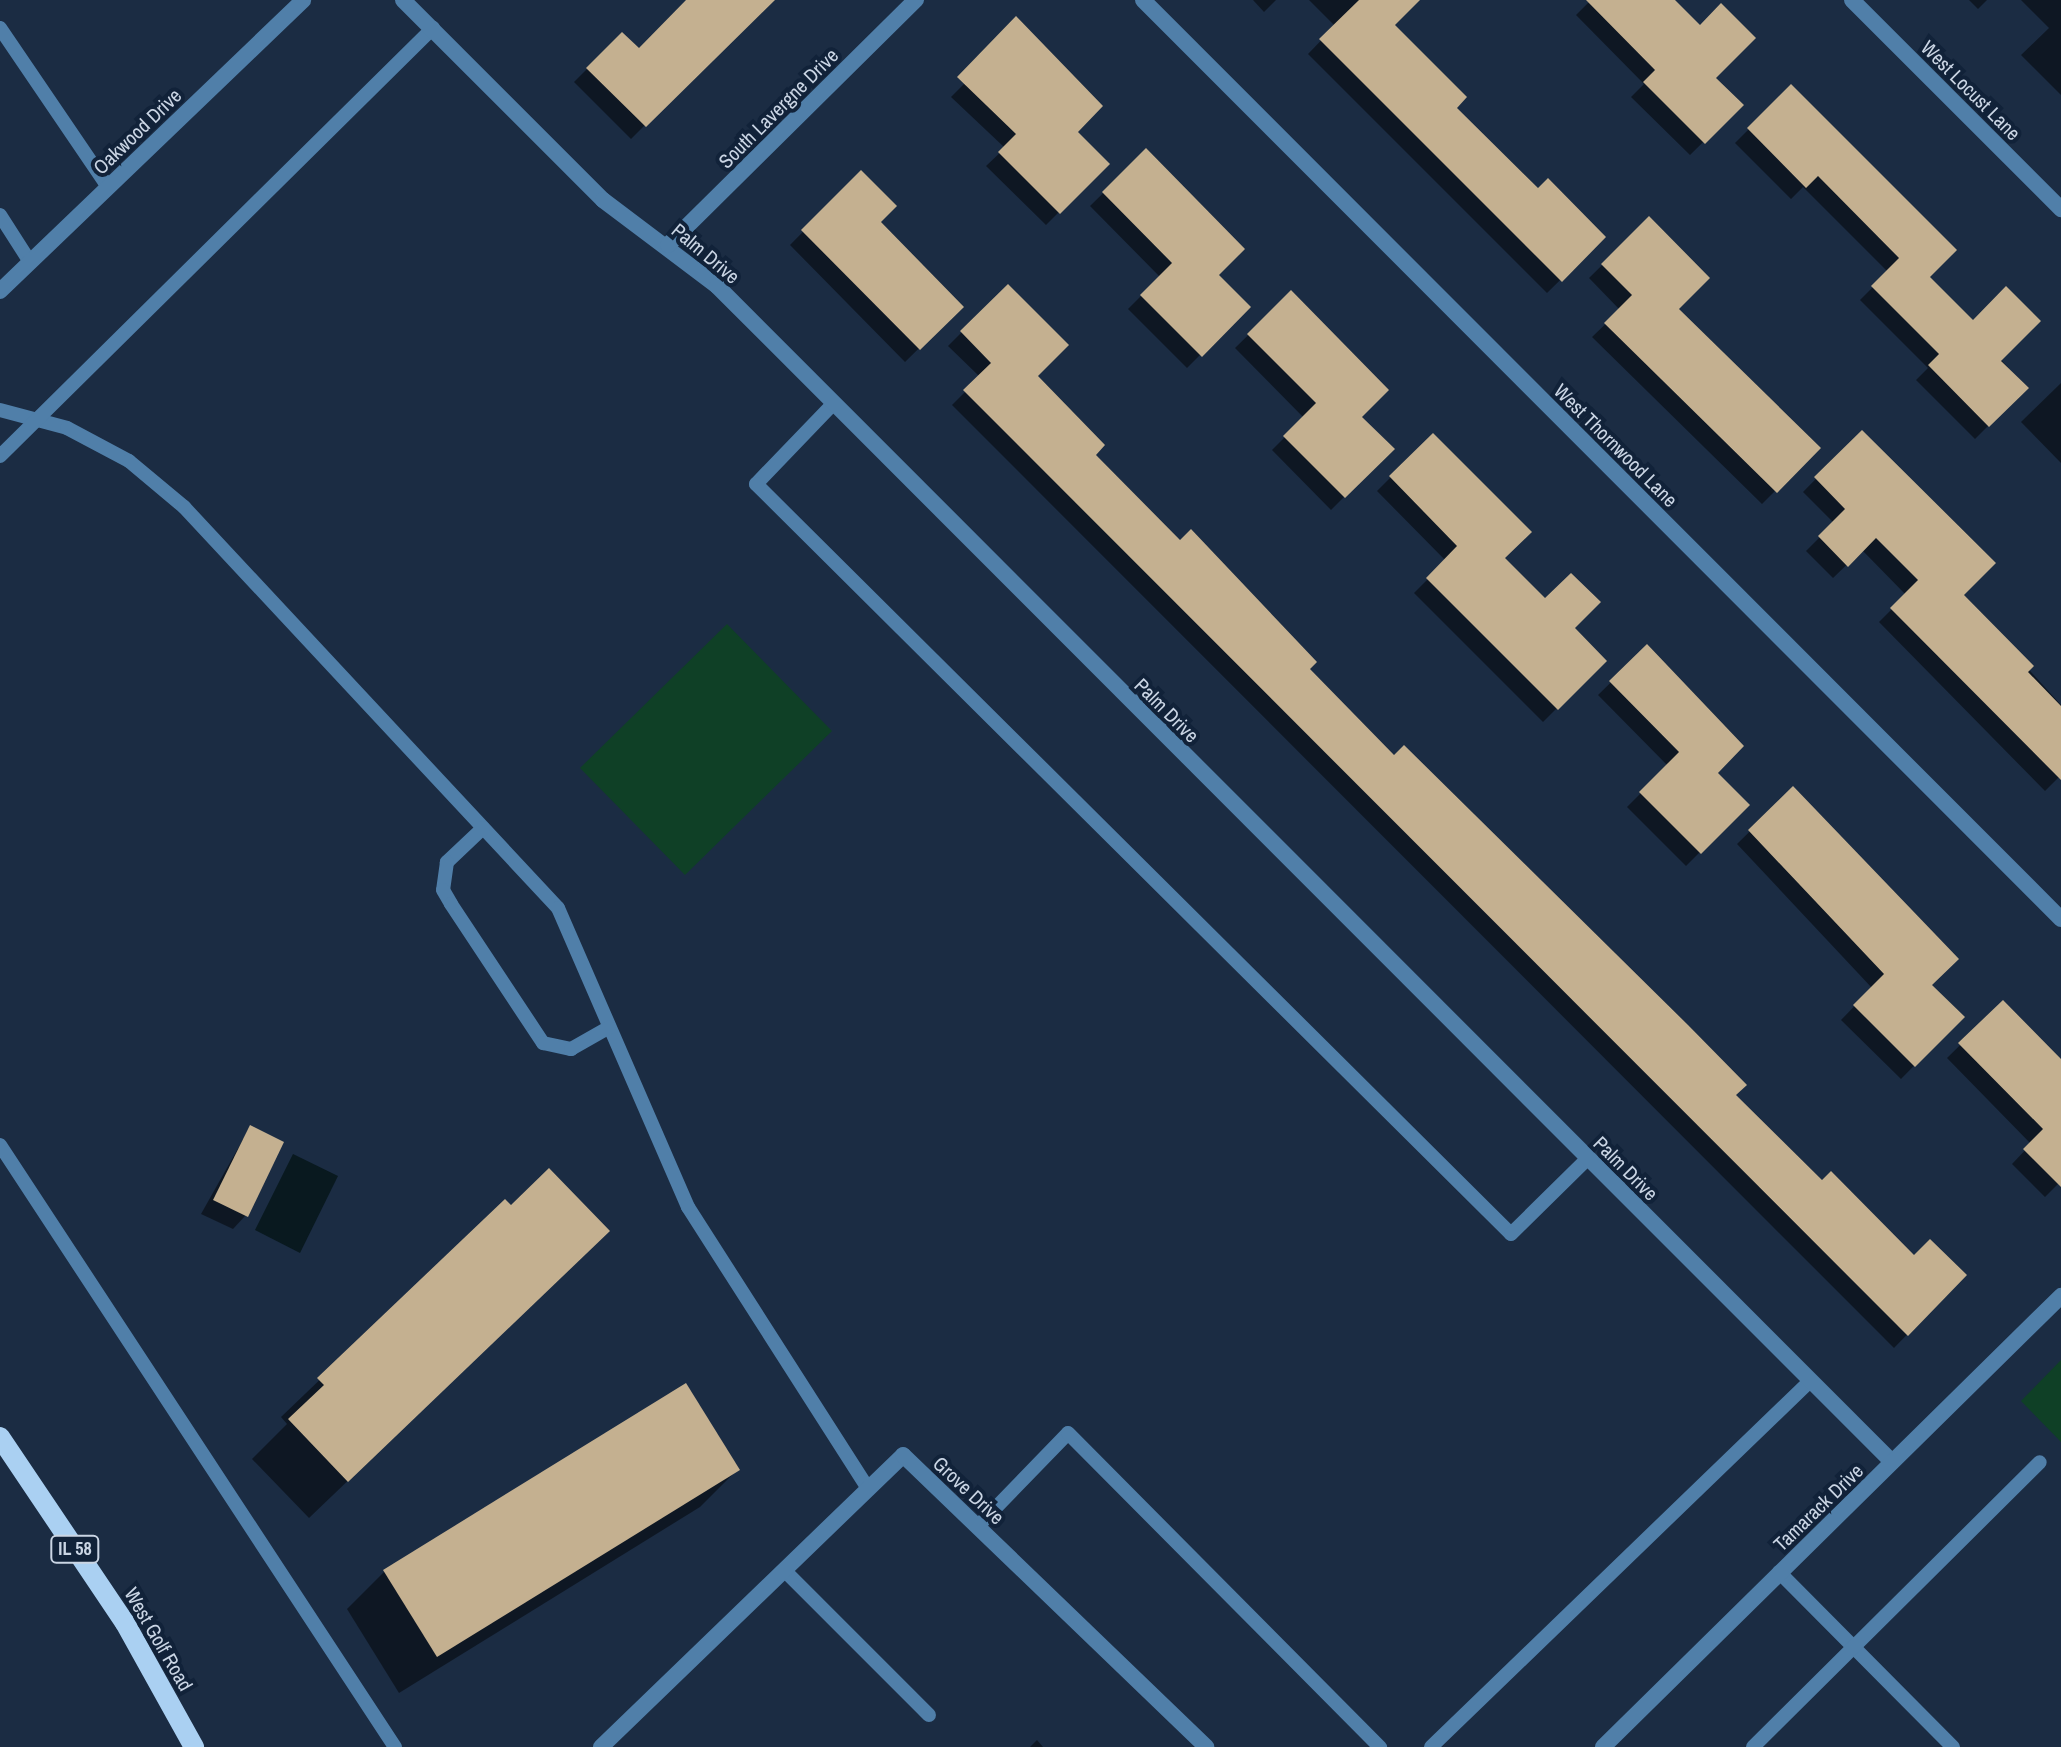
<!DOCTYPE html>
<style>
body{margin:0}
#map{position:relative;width:2061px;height:1747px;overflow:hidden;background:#1b2c43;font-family:"Archivo Narrow",sans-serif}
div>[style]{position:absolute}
.green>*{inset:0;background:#0f4026}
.water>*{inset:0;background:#09191f}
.shadow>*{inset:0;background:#0007}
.building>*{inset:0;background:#c4b090}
.service>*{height:14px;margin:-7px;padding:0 7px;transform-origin:7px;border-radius:7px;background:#507fa9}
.minor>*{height:16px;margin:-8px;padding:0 8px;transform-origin:8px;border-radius:8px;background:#507fa9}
.primary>*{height:20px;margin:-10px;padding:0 10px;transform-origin:10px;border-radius:10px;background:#aad0f2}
span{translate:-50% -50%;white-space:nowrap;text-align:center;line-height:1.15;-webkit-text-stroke:8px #112239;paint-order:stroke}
.shield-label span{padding:2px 6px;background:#112239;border:2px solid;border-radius:6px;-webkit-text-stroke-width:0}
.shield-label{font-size:18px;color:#cad5e4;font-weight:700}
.street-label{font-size:20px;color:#cad5e4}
</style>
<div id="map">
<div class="green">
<div style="clip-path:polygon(727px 624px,832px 731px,685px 875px,580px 768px)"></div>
<div style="clip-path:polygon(2061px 1360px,2061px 1442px,2021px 1401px)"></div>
</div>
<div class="water">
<div style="clip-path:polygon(293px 1154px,338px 1176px,300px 1253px,255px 1230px)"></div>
</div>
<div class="shadow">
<div style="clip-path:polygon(689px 0,770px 0,631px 139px,574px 82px,622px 34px,638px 51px)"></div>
<div style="clip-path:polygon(1253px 0,1276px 0,1264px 12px)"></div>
<div style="clip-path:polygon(1309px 0,1417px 0,1392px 25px,1454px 108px,1538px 191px,1604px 237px,1547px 293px,1308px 54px,1335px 26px)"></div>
<div style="clip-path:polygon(1591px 0,1672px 0,1700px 28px,1713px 78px,1741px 105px,1690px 155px,1631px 97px,1644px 84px,1576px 15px)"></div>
<div style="clip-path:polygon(1969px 0,1987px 0,1978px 9px)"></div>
<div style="clip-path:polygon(2021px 0,2061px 0,2061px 95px,2021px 55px,2049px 28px)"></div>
<div style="clip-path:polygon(1023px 25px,1075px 132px,1107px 164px,1046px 225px,986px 166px,1005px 148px,951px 97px)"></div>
<div style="clip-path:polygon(1791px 87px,1928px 277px,2026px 388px,1975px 439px,1916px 380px,1928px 368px,1860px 300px,1888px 272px,1803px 187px,1791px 199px,1735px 143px)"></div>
<div style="clip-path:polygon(1146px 151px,1216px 275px,1248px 307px,1187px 368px,1128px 309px,1160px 277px,1090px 206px)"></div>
<div style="clip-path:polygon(861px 173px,879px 222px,961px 307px,905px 362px,790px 245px)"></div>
<div style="clip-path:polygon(1649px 219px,1676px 309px,1818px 448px,1762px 504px,1592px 337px,1620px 310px,1589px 278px)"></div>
<div style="clip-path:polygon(1008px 286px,1035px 376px,1093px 455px,1822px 1183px,1914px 1258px,1965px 1275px,1894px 1348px,952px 405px,980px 377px,948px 346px)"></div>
<div style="clip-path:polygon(1291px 293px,1360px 417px,1392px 449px,1331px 510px,1272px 450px,1304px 418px,1235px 348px)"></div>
<div style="clip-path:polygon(2061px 383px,2061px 463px,2021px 422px)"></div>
<div style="clip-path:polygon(1862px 432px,1961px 595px,2061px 705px,2061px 775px,2045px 791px,1879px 622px,1906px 595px,1862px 550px,1833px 578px,1806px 551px,1834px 523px,1803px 492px)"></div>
<div style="clip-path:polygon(1433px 435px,1503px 558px,1604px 661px,1543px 722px,1414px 593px,1446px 561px,1377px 491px)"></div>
<div style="clip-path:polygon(1647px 647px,1715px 773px,1747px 805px,1686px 866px,1627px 807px,1668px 766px,1598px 695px)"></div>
<div style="clip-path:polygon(1793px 789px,1929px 985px,1962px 1017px,1901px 1079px,1841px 1020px,1872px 988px,1737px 844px)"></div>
<div style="clip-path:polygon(2003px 1003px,2061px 1070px,2061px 1181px,2045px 1197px,2012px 1164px,2031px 1144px,1947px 1058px)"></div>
<div style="clip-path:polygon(250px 1127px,246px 1215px,233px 1229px,201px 1214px)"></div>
<div style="clip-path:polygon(505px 1202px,569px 1269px,309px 1518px,252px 1459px,287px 1424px,281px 1417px)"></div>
<div style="clip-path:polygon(738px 1469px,700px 1507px,399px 1693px,347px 1609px,384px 1572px)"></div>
<div style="clip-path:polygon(1037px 1740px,1043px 1747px,1030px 1747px)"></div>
</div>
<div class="building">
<div style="clip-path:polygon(686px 0,775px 0,646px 127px,586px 68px,622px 32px,639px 48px)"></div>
<div style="clip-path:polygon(1359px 0,1420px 0,1395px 25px,1467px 97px,1457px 108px,1538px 188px,1548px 178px,1606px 237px,1562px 282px,1319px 39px)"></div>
<div style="clip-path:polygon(1586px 0,1675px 0,1700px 25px,1721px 3px,1756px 38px,1716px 78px,1744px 105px,1705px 144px,1643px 82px,1655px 70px)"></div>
<div style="clip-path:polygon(1016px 16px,1103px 106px,1078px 132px,1110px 164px,1060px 214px,998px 152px,1016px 134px,957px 77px)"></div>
<div style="clip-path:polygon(1791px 84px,1957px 250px,1930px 277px,1973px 320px,2006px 286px,2041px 321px,2001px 361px,2029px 388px,1989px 427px,1928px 365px,1939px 354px,1871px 286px,1899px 258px,1818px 176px,1806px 188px,1747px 128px)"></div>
<div style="clip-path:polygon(1146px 148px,1245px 249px,1219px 275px,1251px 307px,1202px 357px,1140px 295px,1172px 263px,1102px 192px)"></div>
<div style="clip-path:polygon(861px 170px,897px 206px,881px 222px,964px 307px,920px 350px,801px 230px)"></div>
<div style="clip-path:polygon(1649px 216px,1710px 278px,1679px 309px,1821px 448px,1777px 493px,1604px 323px,1632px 295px,1601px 264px)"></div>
<div style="clip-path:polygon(1008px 284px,1069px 345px,1038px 376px,1105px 445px,1096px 455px,1180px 540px,1191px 529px,1317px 662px,1310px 669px,1394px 755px,1404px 745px,1688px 1025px,1747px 1085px,1736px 1095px,1822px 1180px,1831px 1171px,1914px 1255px,1930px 1239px,1967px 1275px,1908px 1336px,963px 390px,991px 363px,960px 331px)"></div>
<div style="clip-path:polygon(1291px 290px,1389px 390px,1362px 417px,1395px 449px,1345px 498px,1283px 436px,1316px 403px,1247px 334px)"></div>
<div style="clip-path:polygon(1862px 430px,1996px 563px,1964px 595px,2034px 666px,2028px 672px,2061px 706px,2061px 780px,1890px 608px,1918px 580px,1876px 538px,1848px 567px,1818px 536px,1845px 509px,1814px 477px)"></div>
<div style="clip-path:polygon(1433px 433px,1532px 532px,1505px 558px,1545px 598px,1571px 573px,1601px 602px,1575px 628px,1607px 661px,1558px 710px,1426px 578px,1457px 546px,1389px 476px)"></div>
<div style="clip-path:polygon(1647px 644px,1744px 746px,1718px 773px,1750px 805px,1701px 854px,1639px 792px,1679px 752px,1609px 681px)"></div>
<div style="clip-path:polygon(1793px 786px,1959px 959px,1932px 985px,1965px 1017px,1915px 1067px,1853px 1005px,1884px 974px,1748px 830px)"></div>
<div style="clip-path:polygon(2003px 1000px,2061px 1059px,2061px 1187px,2023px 1149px,2043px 1129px,1958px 1043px)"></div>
<div style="clip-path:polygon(250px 1125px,284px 1142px,248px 1217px,213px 1200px)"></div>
<div style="clip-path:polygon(549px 1168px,610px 1231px,348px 1482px,288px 1419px,324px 1385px,317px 1378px,505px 1199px,511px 1205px)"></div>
<div style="clip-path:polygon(686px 1383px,740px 1470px,437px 1657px,383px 1570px)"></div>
</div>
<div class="service">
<div style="left:0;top:28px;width:192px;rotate:55.8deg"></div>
<div style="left:0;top:215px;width:56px;rotate:57.4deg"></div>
<div style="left:833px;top:404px;width:111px;rotate:133.9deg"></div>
<div style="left:756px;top:484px;width:1064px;rotate:44.81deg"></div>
<div style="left:1511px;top:1234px;width:108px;rotate:-44.6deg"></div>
<div style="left:0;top:410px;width:69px;rotate:15deg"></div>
<div style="left:67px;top:428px;width:70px;rotate:28deg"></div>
<div style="left:129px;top:461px;width:72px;rotate:39.9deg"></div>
<div style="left:184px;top:507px;width:548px;rotate:47deg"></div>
<div style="left:558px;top:908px;width:326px;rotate:66.5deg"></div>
<div style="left:688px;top:1207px;width:334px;rotate:57.4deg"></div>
<div style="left:0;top:456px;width:609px;rotate:-44.67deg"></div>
<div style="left:483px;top:828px;width:50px;rotate:136.6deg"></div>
<div style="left:447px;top:862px;width:28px;rotate:98deg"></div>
<div style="left:443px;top:890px;width:16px;rotate:60deg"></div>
<div style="left:451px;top:904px;width:167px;rotate:56.5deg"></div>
<div style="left:543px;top:1043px;width:29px;rotate:12deg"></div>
<div style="left:571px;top:1049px;width:43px;rotate:-29.6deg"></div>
<div style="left:0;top:1145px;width:720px;rotate:56.73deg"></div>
<div style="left:978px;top:1526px;width:129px;rotate:-45.9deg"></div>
<div style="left:1068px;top:1433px;width:443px;rotate:45.2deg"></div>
<div style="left:784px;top:1570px;width:205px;rotate:45deg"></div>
<div style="left:1779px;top:1572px;width:247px;rotate:45.2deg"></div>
<div style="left:1431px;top:1747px;width:527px;rotate:-44deg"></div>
<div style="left:1753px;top:1747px;width:404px;rotate:-44.8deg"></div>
</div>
<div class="minor">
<div style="left:403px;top:0;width:283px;rotate:45deg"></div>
<div style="left:603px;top:200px;width:143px;rotate:37deg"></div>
<div style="left:717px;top:286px;width:1662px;rotate:45.02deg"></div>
<div style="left:1143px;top:0;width:1299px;rotate:45.03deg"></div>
<div style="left:1852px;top:0;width:296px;rotate:45deg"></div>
<div style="left:668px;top:245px;width:349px;rotate:-44.7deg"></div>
<div style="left:0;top:291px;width:420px;rotate:-43.8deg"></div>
<div style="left:601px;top:1747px;width:420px;rotate:-44deg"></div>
<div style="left:903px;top:1455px;width:421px;rotate:43.9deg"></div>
<div style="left:1603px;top:1747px;width:643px;rotate:-44.56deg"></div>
</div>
<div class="primary">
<div style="left:0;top:1437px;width:224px;rotate:56.1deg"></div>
<div style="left:125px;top:1623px;width:142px;rotate:60.9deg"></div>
</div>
<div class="shield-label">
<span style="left:75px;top:1549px">IL 58</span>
</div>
<div class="street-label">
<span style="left:1971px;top:90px;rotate:45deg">West Locust Lane</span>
<span style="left:778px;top:108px;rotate:-45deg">South Lavergne Drive</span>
<span style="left:137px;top:131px;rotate:-44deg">Oakwood Drive</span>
<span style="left:706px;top:253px;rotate:40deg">Palm Drive</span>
<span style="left:1616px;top:445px;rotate:45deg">West Thornwood Lane</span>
<span style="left:1167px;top:710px;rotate:45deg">Palm Drive</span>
<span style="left:1626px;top:1168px;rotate:45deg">Palm Drive</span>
<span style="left:969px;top:1490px;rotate:43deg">Grove Drive</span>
<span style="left:1818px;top:1507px;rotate:-44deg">Tamarack Drive</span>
<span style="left:159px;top:1639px;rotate:60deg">West Golf Road</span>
</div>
</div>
